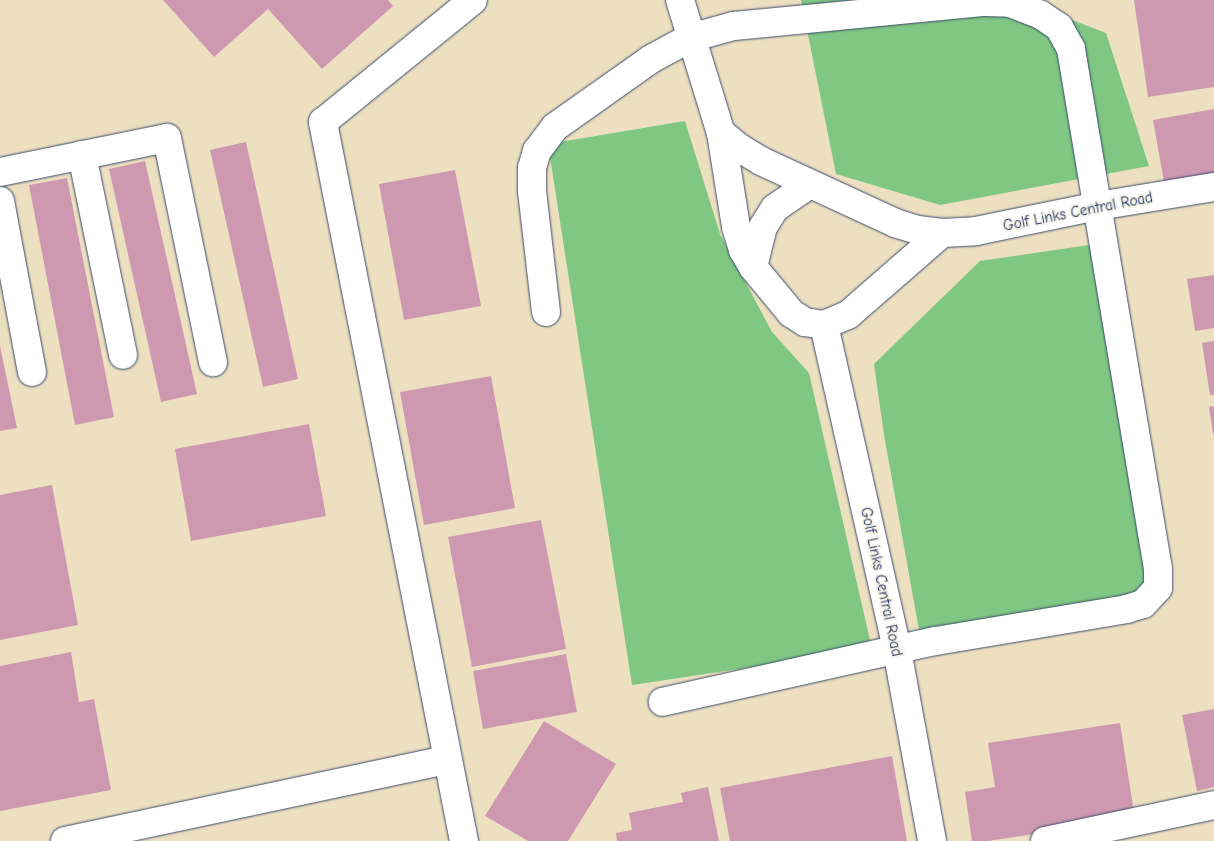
<!DOCTYPE html>
<style>
body{margin:0}
#map{position:relative;width:1214px;height:841px;overflow:hidden;background:#ede0c0;font-family:"Comic Neue",sans-serif}
div>[style]{position:absolute}
.green>*{inset:0;background:#7fc782}
.building>*{inset:0;background:#ce99b0}
.roads{filter:drop-shadow(0 0 1px #3a4a6d) drop-shadow(0 0 1px #3a4a6d)}
.minor>*{height:28px;margin:-14px;padding:0 14px;transform-origin:14px;border-radius:14px;background:#fff}
span{translate:-50% -50%;white-space:nowrap;text-align:center;line-height:1.15;-webkit-text-stroke:4px #f7f3e8;paint-order:stroke}
.street-label{font-size:15px;color:#1b2f5e}
</style>
<div id="map">
<div class="green">
<div style="clip-path:polygon(801px 0,1020px 0,1106px 33px,1149px 166px,940px 205px,836px 174px)"></div>
<div style="clip-path:polygon(685px 121px,720px 234px,772px 332px,809px 373px,872px 649px,632px 685px,548px 144px)"></div>
<div style="clip-path:polygon(1096px 244px,1154px 597px,921px 641px,884px 435px,874px 364px,980px 261px)"></div>
</div>
<div class="building">
<div style="clip-path:polygon(163px 0,388px 0,393px 6px,322px 69px,268px 9px,214px 57px)"></div>
<div style="clip-path:polygon(1134px 0,1214px 0,1214px 87px,1148px 97px)"></div>
<div style="clip-path:polygon(1214px 109px,1214px 173px,1164px 182px,1153px 120px)"></div>
<div style="clip-path:polygon(246px 142px,298px 379px,263px 387px,210px 150px)"></div>
<div style="clip-path:polygon(145px 161px,197px 394px,161px 402px,109px 169px)"></div>
<div style="clip-path:polygon(455px 170px,481px 306px,404px 320px,379px 184px)"></div>
<div style="clip-path:polygon(67px 178px,114px 417px,75px 425px,29px 185px)"></div>
<div style="clip-path:polygon(1214px 275px,1214px 328px,1195px 331px,1187px 279px)"></div>
<div style="clip-path:polygon(1214px 341px,1214px 395px,1210px 395px,1202px 343px)"></div>
<div style="clip-path:polygon(0 346px,17px 428px,0 431px)"></div>
<div style="clip-path:polygon(491px 376px,515px 508px,424px 525px,400px 392px)"></div>
<div style="clip-path:polygon(1214px 406px,1214px 434px,1213px 434px,1209px 407px)"></div>
<div style="clip-path:polygon(309px 424px,326px 516px,191px 541px,175px 449px)"></div>
<div style="clip-path:polygon(52px 485px,78px 625px,0 640px,0 495px)"></div>
<div style="clip-path:polygon(541px 520px,566px 649px,472px 667px,448px 537px)"></div>
<div style="clip-path:polygon(71px 652px,79px 702px,94px 699px,111px 790px,0 811px,0 666px)"></div>
<div style="clip-path:polygon(566px 654px,577px 712px,483px 729px,473px 671px)"></div>
<div style="clip-path:polygon(1214px 709px,1214px 787px,1197px 791px,1182px 715px)"></div>
<div style="clip-path:polygon(544px 721px,616px 764px,568px 841px,528px 841px,485px 816px)"></div>
<div style="clip-path:polygon(1120px 723px,1135px 819px,988px 841px,972px 841px,965px 792px,995px 787px,988px 743px)"></div>
<div style="clip-path:polygon(892px 756px,907px 841px,730px 841px,720px 788px)"></div>
<div style="clip-path:polygon(708px 787px,719px 841px,617px 841px,616px 833px,632px 830px,629px 813px,683px 802px,681px 793px)"></div>
</div>
<div class="roads">
<div class="minor">
<div style="left:680px;top:0;width:139px;rotate:72.9deg"></div>
<div style="left:721px;top:133px;width:22px;rotate:39deg"></div>
<div style="left:738px;top:147px;width:27px;rotate:31deg"></div>
<div style="left:761px;top:161px;width:148px;rotate:24.8deg"></div>
<div style="left:895px;top:223px;width:24px;rotate:17deg"></div>
<div style="left:918px;top:230px;width:24px;rotate:7deg"></div>
<div style="left:942px;top:233px;width:34px;rotate:-3deg"></div>
<div style="left:976px;top:231px;width:125px;rotate:-11.6deg"></div>
<div style="left:1098px;top:206px;width:118px;rotate:-9.3deg"></div>
<div style="left:721px;top:133px;width:95px;rotate:80.9deg"></div>
<div style="left:736px;top:227px;width:24px;rotate:73deg"></div>
<div style="left:743px;top:250px;width:20px;rotate:60deg"></div>
<div style="left:753px;top:267px;width:60px;rotate:50.4deg"></div>
<div style="left:791px;top:313px;width:17px;rotate:33deg"></div>
<div style="left:805px;top:322px;width:19px;rotate:9deg"></div>
<div style="left:824px;top:325px;width:26px;rotate:-23deg"></div>
<div style="left:848px;top:315px;width:125px;rotate:-41.1deg"></div>
<div style="left:82px;top:155px;width:204px;rotate:78.4deg"></div>
<div style="left:0;top:172px;width:170px;rotate:-11.5deg"></div>
<div style="left:167px;top:138px;width:229px;rotate:78.4deg"></div>
<div style="left:0;top:201px;width:174px;rotate:79.4deg"></div>
<div style="left:753px;top:267px;width:41px;rotate:-76deg"></div>
<div style="left:763px;top:227px;width:22px;rotate:-58deg"></div>
<div style="left:775px;top:208px;width:42px;rotate:-34.4deg"></div>
<div style="left:546px;top:312px;width:122px;rotate:-96.6deg"></div>
<div style="left:532px;top:191px;width:23px;rotate:-90deg"></div>
<div style="left:532px;top:168px;width:18px;rotate:-74deg"></div>
<div style="left:537px;top:151px;width:30px;rotate:-53deg"></div>
<div style="left:555px;top:127px;width:118px;rotate:-35.3deg"></div>
<div style="left:651px;top:59px;width:44px;rotate:-28.3deg"></div>
<div style="left:690px;top:38px;width:46px;rotate:-15.3deg"></div>
<div style="left:734px;top:26px;width:252px;rotate:-5.5deg"></div>
<div style="left:985px;top:2px;width:25px;rotate:2deg"></div>
<div style="left:1010px;top:3px;width:33px;rotate:21deg"></div>
<div style="left:1041px;top:15px;width:22px;rotate:34deg"></div>
<div style="left:1059px;top:27px;width:25px;rotate:61deg"></div>
<div style="left:1071px;top:49px;width:527px;rotate:80.5deg"></div>
<div style="left:1158px;top:569px;width:19px;rotate:90deg"></div>
<div style="left:1158px;top:588px;width:22px;rotate:133deg"></div>
<div style="left:1143px;top:604px;width:17px;rotate:163deg"></div>
<div style="left:1127px;top:609px;width:195px;rotate:170.5deg"></div>
<div style="left:935px;top:641px;width:279px;rotate:167.4deg"></div>
<div style="left:824px;top:325px;width:333px;rotate:77.3deg"></div>
<div style="left:897px;top:650px;width:194px;rotate:79.6deg"></div>
<div style="left:65px;top:841px;width:390px;rotate:-12deg"></div>
<div style="left:464px;top:841px;width:733px;rotate:-101.1deg"></div>
<div style="left:323px;top:122px;width:193px;rotate:-39.1deg"></div>
<div style="left:1045px;top:841px;width:173px;rotate:-12deg"></div>
</div>
</div>
<div class="street-label">
<span style="left:1078px;top:212px;rotate:-11deg">Golf Links Central Road</span>
<span style="left:881px;top:582px;rotate:78deg">Golf Links Central Road</span>
</div>
</div>
